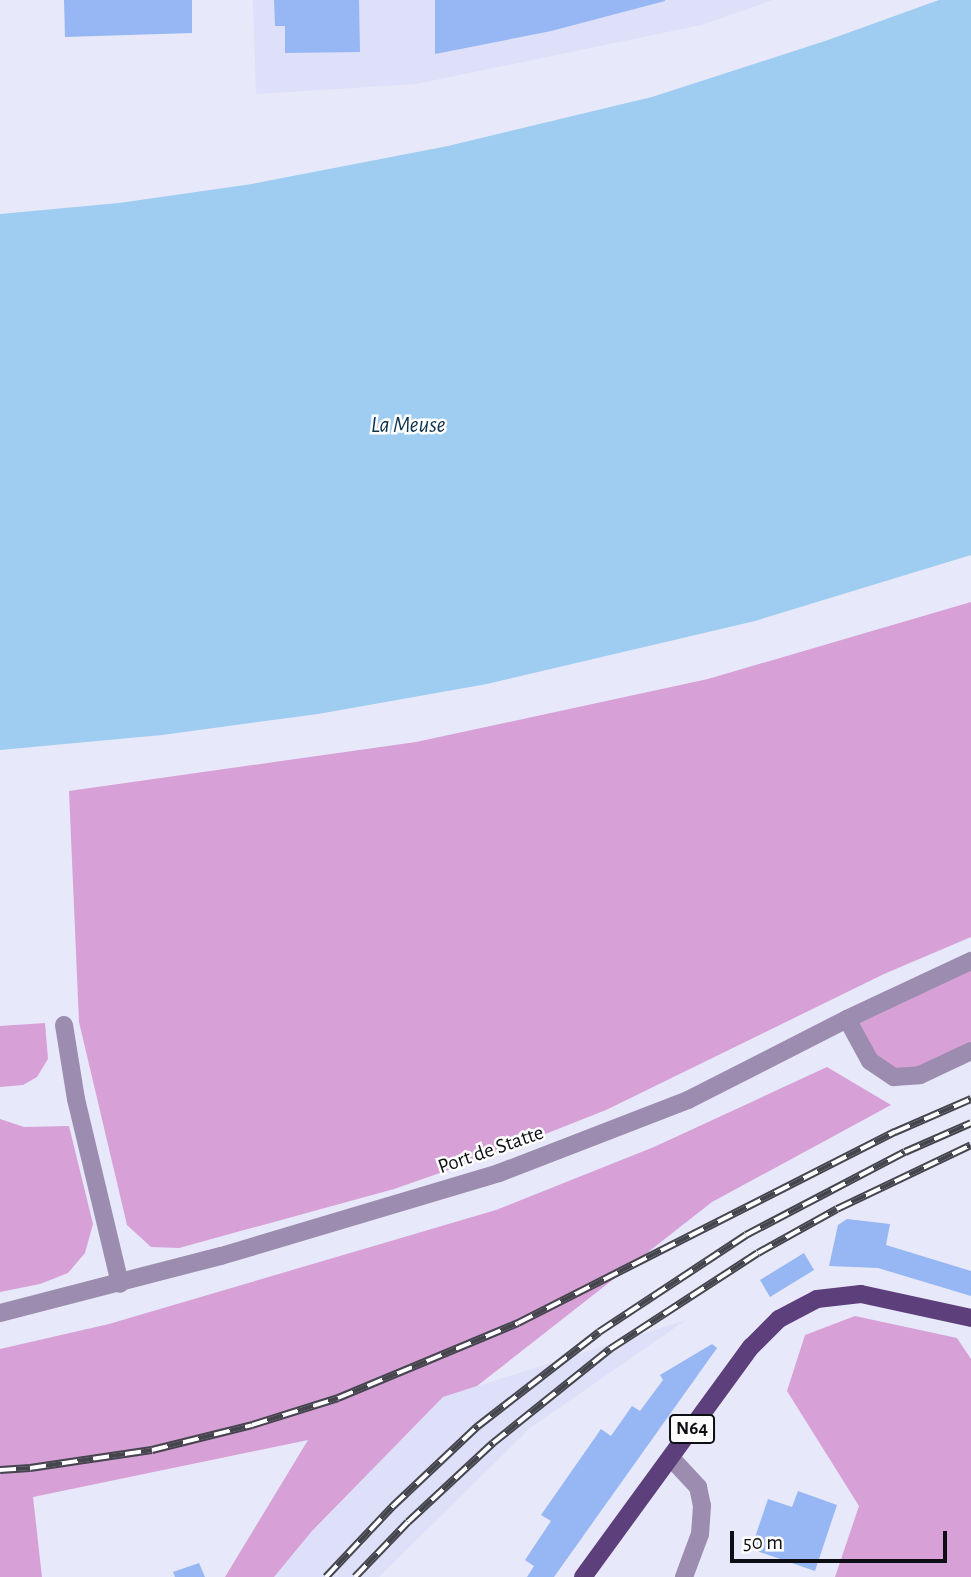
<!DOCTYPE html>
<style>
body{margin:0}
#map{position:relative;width:971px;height:1577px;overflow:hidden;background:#e7e8f9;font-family:"Alegreya Sans",sans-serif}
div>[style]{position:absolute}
.built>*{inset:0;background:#dedff8}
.green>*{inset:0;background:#d7a0d7}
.water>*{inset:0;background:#9ecdf1}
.building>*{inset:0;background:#96b7f4}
.minor>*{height:18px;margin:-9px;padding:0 9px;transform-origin:9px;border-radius:9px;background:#9c8caf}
.tertiary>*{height:18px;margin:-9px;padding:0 9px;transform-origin:9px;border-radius:9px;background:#9c8caf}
.primary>*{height:18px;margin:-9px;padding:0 9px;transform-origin:9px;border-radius:9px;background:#5d3f7b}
.rail>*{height:8px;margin-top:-4px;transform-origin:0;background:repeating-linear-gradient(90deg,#fff 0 16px,#44454d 0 32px);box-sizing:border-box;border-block:2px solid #44454d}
span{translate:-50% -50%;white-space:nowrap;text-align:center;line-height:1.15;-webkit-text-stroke:5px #fff;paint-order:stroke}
.shield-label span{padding:2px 5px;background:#fff;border:2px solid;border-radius:5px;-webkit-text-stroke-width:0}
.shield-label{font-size:19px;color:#0e0f14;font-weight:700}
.street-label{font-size:21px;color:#0e0f14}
.water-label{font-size:23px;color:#0e334b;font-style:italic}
.scale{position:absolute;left:730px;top:1531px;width:217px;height:32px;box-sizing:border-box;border:4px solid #0e0f14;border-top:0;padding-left:9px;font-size:21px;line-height:24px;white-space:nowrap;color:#0e0f14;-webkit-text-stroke:5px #fff;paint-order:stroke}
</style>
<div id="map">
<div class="built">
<div style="clip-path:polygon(253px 0,773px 0,701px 25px,416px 84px,256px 94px)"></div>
<div style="clip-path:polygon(686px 1320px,530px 1428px,379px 1577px,274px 1577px,312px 1531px,443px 1397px)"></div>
</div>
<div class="green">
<div style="clip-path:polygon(971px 602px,971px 937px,884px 974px,606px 1110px,500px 1152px,394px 1189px,179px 1248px,151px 1247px,127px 1225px,79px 1022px,69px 791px,416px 742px,708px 679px)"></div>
<div style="clip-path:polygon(971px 961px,971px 1051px,894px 1077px,847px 1019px)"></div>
<div style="clip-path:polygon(45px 1023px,48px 1059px,37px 1077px,23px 1085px,0 1087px,0 1026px)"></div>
<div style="clip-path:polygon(827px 1067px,891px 1105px,712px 1202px,477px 1386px,443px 1397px,312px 1531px,274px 1577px,225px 1577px,308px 1440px,33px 1497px,42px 1577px,0 1577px,0 1349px,109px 1324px,496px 1210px,654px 1147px)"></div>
<div style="clip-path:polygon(0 1119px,24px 1127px,69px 1126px,93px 1224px,85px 1253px,68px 1273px,40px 1284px,0 1292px)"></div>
<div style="clip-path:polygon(855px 1316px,957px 1338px,971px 1359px,971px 1577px,835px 1577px,859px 1506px,787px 1391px,805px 1335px)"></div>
</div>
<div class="water">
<div style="clip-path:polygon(939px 0,971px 0,971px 555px,755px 621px,487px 684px,318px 714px,162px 735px,0 750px,0 214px,119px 203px,252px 184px,448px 146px,652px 97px,828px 40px)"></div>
</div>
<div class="building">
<div style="clip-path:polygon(64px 0,192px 0,192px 33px,65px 37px)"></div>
<div style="clip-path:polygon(274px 0,359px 0,360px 52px,285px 53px,285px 26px,275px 26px)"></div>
<div style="clip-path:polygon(435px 0,665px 0,665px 1px,551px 31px,435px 54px)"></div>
<div style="clip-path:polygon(847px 1219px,890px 1224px,886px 1245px,971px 1271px,971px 1296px,878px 1268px,829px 1266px,838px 1225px)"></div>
<div style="clip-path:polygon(804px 1253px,814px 1270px,770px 1297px,760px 1280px)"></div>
<div style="clip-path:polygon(712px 1344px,717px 1348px,554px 1577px,527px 1577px,534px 1566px,525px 1560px,551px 1521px,541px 1515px,601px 1429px,611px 1436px,632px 1406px,640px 1411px,663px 1380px,660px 1375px)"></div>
<div style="clip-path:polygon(798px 1491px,837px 1505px,815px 1571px,751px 1549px,768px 1499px,792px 1507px)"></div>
<div style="clip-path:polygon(199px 1563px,205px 1577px,175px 1577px,173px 1572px)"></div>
</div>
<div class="minor">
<div style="left:847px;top:1019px;width:48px;rotate:61.3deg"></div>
<div style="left:870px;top:1061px;width:29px;rotate:34deg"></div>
<div style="left:894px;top:1077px;width:26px;rotate:-4deg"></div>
<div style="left:920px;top:1075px;width:56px;rotate:-25.2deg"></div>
<div style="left:64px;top:1025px;width:75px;rotate:80.8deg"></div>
<div style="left:76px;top:1099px;width:190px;rotate:76.6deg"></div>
<div style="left:671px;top:1458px;width:40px;rotate:47deg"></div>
<div style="left:698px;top:1487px;width:19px;rotate:78deg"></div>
<div style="left:702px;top:1506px;width:28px;rotate:94deg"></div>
<div style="left:700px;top:1534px;width:46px;rotate:110.4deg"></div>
</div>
<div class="tertiary">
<div style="left:0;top:1313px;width:228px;rotate:-14.5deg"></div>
<div style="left:221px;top:1256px;width:290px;rotate:-16.6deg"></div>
<div style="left:499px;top:1173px;width:203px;rotate:-21.1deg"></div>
<div style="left:688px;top:1100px;width:178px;rotate:-27deg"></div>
<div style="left:847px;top:1019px;width:137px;rotate:-25.1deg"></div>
</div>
<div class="primary">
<div style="left:583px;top:1577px;width:285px;rotate:-53.9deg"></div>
<div style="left:751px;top:1347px;width:40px;rotate:-45deg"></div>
<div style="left:779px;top:1319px;width:43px;rotate:-27.8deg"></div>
<div style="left:817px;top:1299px;width:44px;rotate:-6.5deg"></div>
<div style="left:861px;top:1294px;width:113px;rotate:12.3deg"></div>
</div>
<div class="rail">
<div style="left:0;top:1470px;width:30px;rotate:-4deg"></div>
<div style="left:30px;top:1468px;width:123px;rotate:-8.4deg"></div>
<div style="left:152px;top:1450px;width:103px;rotate:-14deg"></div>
<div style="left:252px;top:1425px;width:90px;rotate:-17.4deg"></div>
<div style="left:338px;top:1398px;width:195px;rotate:-22.6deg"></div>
<div style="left:518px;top:1323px;width:423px;rotate:-26.9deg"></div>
<div style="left:895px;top:1132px;width:83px;rotate:-23.5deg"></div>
<div style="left:326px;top:1577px;width:98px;rotate:-46.7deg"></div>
<div style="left:393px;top:1506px;width:117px;rotate:-43.3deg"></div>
<div style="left:478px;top:1426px;width:153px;rotate:-37.8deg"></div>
<div style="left:599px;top:1332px;width:176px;rotate:-33.4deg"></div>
<div style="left:746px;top:1235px;width:179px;rotate:-27.6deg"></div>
<div style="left:905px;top:1152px;width:72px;rotate:-23.7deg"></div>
<div style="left:355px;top:1577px;width:76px;rotate:-46.1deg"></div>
<div style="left:408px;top:1522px;width:116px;rotate:-42.9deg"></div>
<div style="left:493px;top:1443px;width:150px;rotate:-38.8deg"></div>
<div style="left:610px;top:1349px;width:176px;rotate:-33deg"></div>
<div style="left:758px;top:1253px;width:90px;rotate:-29.1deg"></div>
<div style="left:837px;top:1209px;width:148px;rotate:-25.5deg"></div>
</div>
<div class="shield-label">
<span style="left:692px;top:1429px">N64</span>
</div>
<div class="street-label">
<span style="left:491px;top:1150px;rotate:-19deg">Port de Statte</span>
</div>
<div class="water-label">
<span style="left:408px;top:426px">La Meuse</span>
</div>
<div class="scale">50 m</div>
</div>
